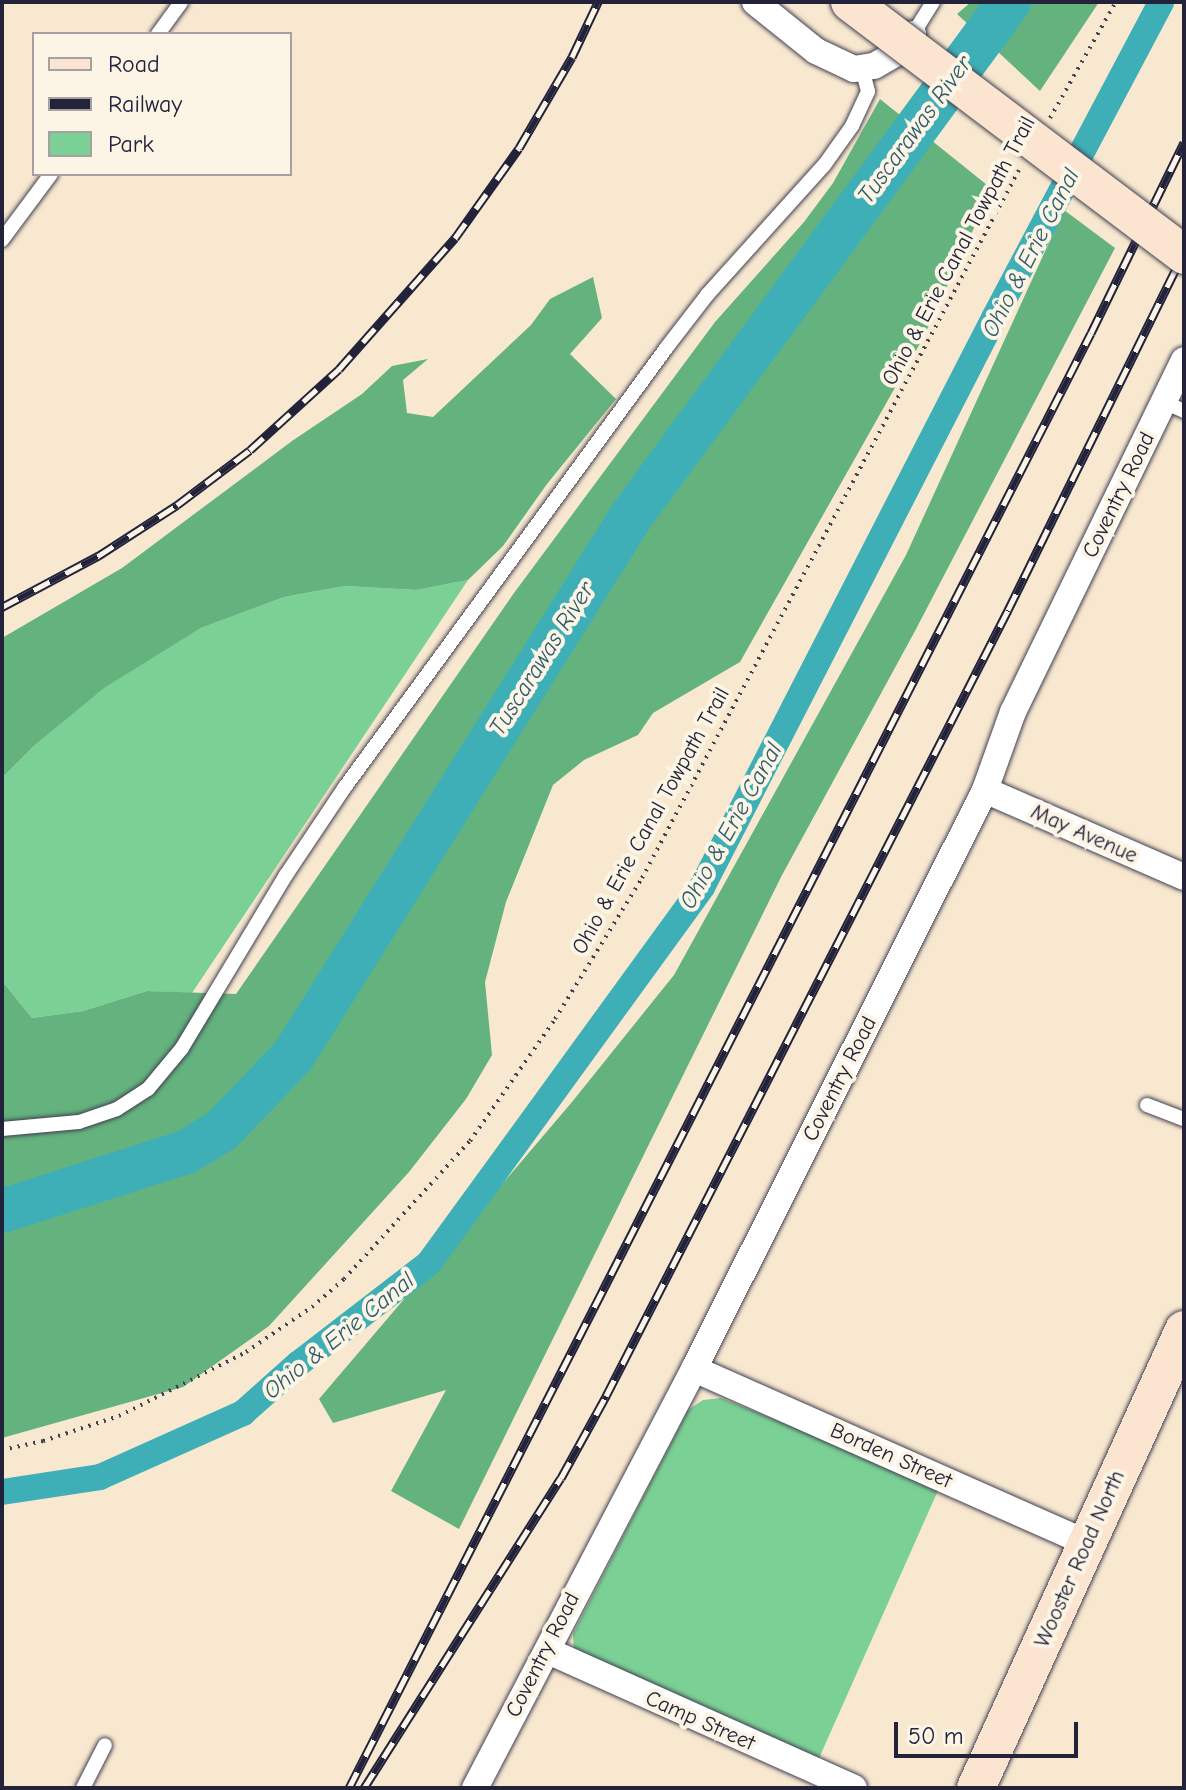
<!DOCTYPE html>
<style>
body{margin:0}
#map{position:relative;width:1186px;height:1790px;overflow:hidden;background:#f8e8d0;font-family:"Comic Neue",sans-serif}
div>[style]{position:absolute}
.green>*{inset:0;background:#7bd195}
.forest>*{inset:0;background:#64b37e}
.canal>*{height:26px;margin:-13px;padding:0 13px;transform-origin:13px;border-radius:13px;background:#3eafb6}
.river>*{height:44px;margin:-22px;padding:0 22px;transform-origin:22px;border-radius:22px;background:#3eafb6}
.path>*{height:4px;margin-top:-2px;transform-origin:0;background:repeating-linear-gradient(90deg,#424051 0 2px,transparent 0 8px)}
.roads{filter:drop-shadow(0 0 2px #424051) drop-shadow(0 0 2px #424051)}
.lane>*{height:14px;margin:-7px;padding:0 7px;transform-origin:7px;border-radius:7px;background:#fff}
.street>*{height:26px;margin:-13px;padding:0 13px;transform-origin:13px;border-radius:13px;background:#fff}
.secondary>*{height:38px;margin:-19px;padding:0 19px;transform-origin:19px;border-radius:19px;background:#fce5d0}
.rail>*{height:9px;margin-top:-4.5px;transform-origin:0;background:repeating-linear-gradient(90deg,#fcf5e5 0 18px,#22223b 0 36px);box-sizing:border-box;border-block:2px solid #22223b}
.bridges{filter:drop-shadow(0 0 2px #424051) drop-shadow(0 0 2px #424051)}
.secondary-bridge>*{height:38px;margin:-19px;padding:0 19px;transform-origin:19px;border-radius:19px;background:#fce5d0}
span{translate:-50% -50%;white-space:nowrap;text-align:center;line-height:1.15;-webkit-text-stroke:8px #fcf5e5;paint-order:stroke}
.street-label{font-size:22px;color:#22223b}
.water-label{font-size:24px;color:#2d5a6c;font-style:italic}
.frame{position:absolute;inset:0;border:4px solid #22223b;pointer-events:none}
.legend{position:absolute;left:32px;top:32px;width:260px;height:144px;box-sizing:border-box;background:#fcf5e5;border:2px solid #a5a1a1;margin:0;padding:10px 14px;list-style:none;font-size:24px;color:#22223b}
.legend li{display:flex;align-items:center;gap:16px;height:40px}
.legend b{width:40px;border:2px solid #a5a1a1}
.scale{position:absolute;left:894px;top:1722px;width:184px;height:36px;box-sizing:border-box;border:4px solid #22223b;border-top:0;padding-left:10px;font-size:24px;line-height:28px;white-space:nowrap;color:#22223b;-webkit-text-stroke:6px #fcf5e5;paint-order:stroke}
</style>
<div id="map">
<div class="green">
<div style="clip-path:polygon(468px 580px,192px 993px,147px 991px,83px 1011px,32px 1018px,2px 981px,2px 778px,35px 745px,104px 687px,201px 628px,284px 597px,345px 586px,416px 590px)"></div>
<div style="clip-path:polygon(721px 1398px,940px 1486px,816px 1765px,574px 1653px,573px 1634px,688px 1410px,703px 1400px)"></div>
</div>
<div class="forest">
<div style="clip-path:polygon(971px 2px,1099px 2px,1040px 91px,957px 14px)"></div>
<div style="clip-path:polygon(880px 99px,992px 189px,923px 338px,740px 662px,653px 713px,638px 735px,584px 760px,553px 785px,506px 902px,485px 982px,492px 1055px,466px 1099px,409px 1172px,269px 1326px,183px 1387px,2px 1438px,2px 981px,32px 1018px,83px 1011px,147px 991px,236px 994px,514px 593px,715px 322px,804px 222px,833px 183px)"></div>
<div style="clip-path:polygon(1064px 210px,1115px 248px,915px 631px,781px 877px,459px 1529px,391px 1491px,446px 1390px,333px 1423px,319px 1399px,572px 1102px,674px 975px,906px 555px)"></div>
<div style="clip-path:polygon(593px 277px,602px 318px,570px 354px,616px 399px,547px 484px,503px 546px,468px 580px,416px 590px,345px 586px,284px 597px,201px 628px,104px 688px,35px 745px,2px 778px,2px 638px,122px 568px,292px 441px,362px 394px,392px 366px,428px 359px,403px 380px,407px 413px,433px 417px,531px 325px,550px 299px)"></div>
</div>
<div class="canal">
<div style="left:2px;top:1492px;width:99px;rotate:-8.7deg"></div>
<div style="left:100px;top:1477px;width:157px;rotate:-24.1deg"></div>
<div style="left:243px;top:1413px;width:74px;rotate:-41.7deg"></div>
<div style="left:298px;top:1364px;width:165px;rotate:-37.6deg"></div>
<div style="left:429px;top:1263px;width:465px;rotate:-54deg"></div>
<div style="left:702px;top:887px;width:640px;rotate:-62.83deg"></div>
<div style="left:994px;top:318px;width:357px;rotate:-62.1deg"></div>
</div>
<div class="river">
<div style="left:2px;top:1211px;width:193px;rotate:-17.8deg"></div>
<div style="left:186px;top:1152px;width:42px;rotate:-31.4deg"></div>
<div style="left:222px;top:1130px;width:103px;rotate:-46.2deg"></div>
<div style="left:293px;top:1056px;width:638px;rotate:-57.93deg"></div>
<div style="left:632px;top:515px;width:637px;rotate:-53.69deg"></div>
</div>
<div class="path">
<div style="left:1050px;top:118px;width:133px;rotate:-60.4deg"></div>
<div style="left:2px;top:1450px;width:42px;rotate:-12.4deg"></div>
<div style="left:43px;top:1441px;width:80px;rotate:-18.2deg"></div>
<div style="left:119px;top:1416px;width:142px;rotate:-26.7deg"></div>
<div style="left:246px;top:1352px;width:80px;rotate:-34.3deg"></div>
<div style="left:312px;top:1307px;width:43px;rotate:-41.2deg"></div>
<div style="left:344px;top:1279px;width:187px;rotate:-47.6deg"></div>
<div style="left:470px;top:1141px;width:149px;rotate:-55.1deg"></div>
<div style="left:555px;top:1019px;width:166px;rotate:-58.3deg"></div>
<div style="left:642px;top:878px;width:802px;rotate:-61.97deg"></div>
</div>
<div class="roads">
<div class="lane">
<div style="left:158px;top:34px;width:39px;rotate:-54deg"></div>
<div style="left:913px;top:34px;width:38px;rotate:-58deg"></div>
<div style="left:2px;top:240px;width:82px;rotate:-53.4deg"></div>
<div style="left:1164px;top:402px;width:22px;rotate:24deg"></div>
<div style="left:1147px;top:1105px;width:40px;rotate:21deg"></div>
<div style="left:2px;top:1129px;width:77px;rotate:-5.2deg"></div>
<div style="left:79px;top:1122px;width:40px;rotate:-18.9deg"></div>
<div style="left:117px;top:1109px;width:37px;rotate:-33deg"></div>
<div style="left:148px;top:1089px;width:53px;rotate:-50.3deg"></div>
<div style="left:182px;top:1048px;width:202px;rotate:-59deg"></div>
<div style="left:286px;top:875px;width:106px;rotate:-56.2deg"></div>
<div style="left:345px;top:787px;width:545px;rotate:-53.8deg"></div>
<div style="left:667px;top:347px;width:66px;rotate:-52.4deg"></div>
<div style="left:707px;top:295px;width:176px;rotate:-48deg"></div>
<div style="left:825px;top:164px;width:47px;rotate:-54.6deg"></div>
<div style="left:852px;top:126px;width:38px;rotate:-65deg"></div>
<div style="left:868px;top:91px;width:24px;rotate:-105deg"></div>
<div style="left:83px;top:1788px;width:48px;rotate:-62.9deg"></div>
</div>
<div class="street">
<div style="left:755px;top:2px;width:78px;rotate:38.8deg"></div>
<div style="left:816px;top:51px;width:42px;rotate:25.3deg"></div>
<div style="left:854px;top:69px;width:20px;rotate:-9deg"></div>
<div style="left:874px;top:66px;width:24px;rotate:-30deg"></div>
<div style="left:895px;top:54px;width:27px;rotate:-48deg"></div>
<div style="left:985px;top:790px;width:217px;rotate:23.6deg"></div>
<div style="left:694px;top:1369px;width:430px;rotate:23.9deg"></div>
<div style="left:548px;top:1651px;width:335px;rotate:24.1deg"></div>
<div style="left:475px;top:1788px;width:473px;rotate:-62.4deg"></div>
<div style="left:694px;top:1369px;width:648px;rotate:-63.32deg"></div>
<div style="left:985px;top:790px;width:83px;rotate:-70.3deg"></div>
<div style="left:1013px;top:712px;width:391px;rotate:-64.1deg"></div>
</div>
<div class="secondary">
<div style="left:976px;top:1788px;width:503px;rotate:-65.57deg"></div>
</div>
</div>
<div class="rail">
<div style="left:2px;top:607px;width:109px;rotate:-28deg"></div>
<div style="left:98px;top:556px;width:94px;rotate:-32.8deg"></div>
<div style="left:177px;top:505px;width:91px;rotate:-37deg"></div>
<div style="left:250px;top:450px;width:120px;rotate:-42.3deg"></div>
<div style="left:339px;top:369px;width:175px;rotate:-48.5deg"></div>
<div style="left:455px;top:238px;width:110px;rotate:-54.6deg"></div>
<div style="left:519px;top:148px;width:105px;rotate:-59.8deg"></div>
<div style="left:572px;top:57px;width:61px;rotate:-64.7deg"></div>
<div style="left:349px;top:1788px;width:1633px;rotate:-62.98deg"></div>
<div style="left:1091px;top:333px;width:212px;rotate:-64deg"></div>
<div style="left:364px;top:1788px;width:367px;rotate:-57.6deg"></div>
<div style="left:561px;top:1478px;width:94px;rotate:-61.2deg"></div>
<div style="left:606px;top:1396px;width:883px;rotate:-62.91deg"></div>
<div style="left:1008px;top:610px;width:398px;rotate:-63.8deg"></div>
</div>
<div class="bridges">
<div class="secondary-bridge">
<div style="left:850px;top:2px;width:419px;rotate:37.1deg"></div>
</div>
</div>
<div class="street-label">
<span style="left:959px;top:251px;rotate:-62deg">Ohio &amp; Erie Canal Towpath Trail</span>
<span style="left:1119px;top:495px;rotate:-64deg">Coventry Road</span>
<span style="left:651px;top:821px;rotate:-61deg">Ohio &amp; Erie Canal Towpath Trail</span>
<span style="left:1084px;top:834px;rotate:24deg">May Avenue</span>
<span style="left:840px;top:1079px;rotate:-63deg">Coventry Road</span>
<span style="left:891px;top:1456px;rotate:24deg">Borden Street</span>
<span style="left:1080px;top:1559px;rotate:-66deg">Wooster Road North</span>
<span style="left:543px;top:1655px;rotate:-63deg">Coventry Road</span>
<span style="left:700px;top:1721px;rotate:24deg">Camp Street</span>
</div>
<div class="water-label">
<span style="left:915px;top:130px;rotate:-54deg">Tuscarawas River</span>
<span style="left:1031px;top:253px;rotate:-63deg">Ohio &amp; Erie Canal</span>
<span style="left:542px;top:659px;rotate:-58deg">Tuscarawas River</span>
<span style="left:731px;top:826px;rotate:-61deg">Ohio &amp; Erie Canal</span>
<span style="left:339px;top:1336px;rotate:-39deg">Ohio &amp; Erie Canal</span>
</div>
<div class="frame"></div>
<ul class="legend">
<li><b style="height:10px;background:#fce5d0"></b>Road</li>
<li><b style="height:10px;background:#22223b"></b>Railway</li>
<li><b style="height:22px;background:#7bd195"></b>Park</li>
</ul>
<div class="scale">50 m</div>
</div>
